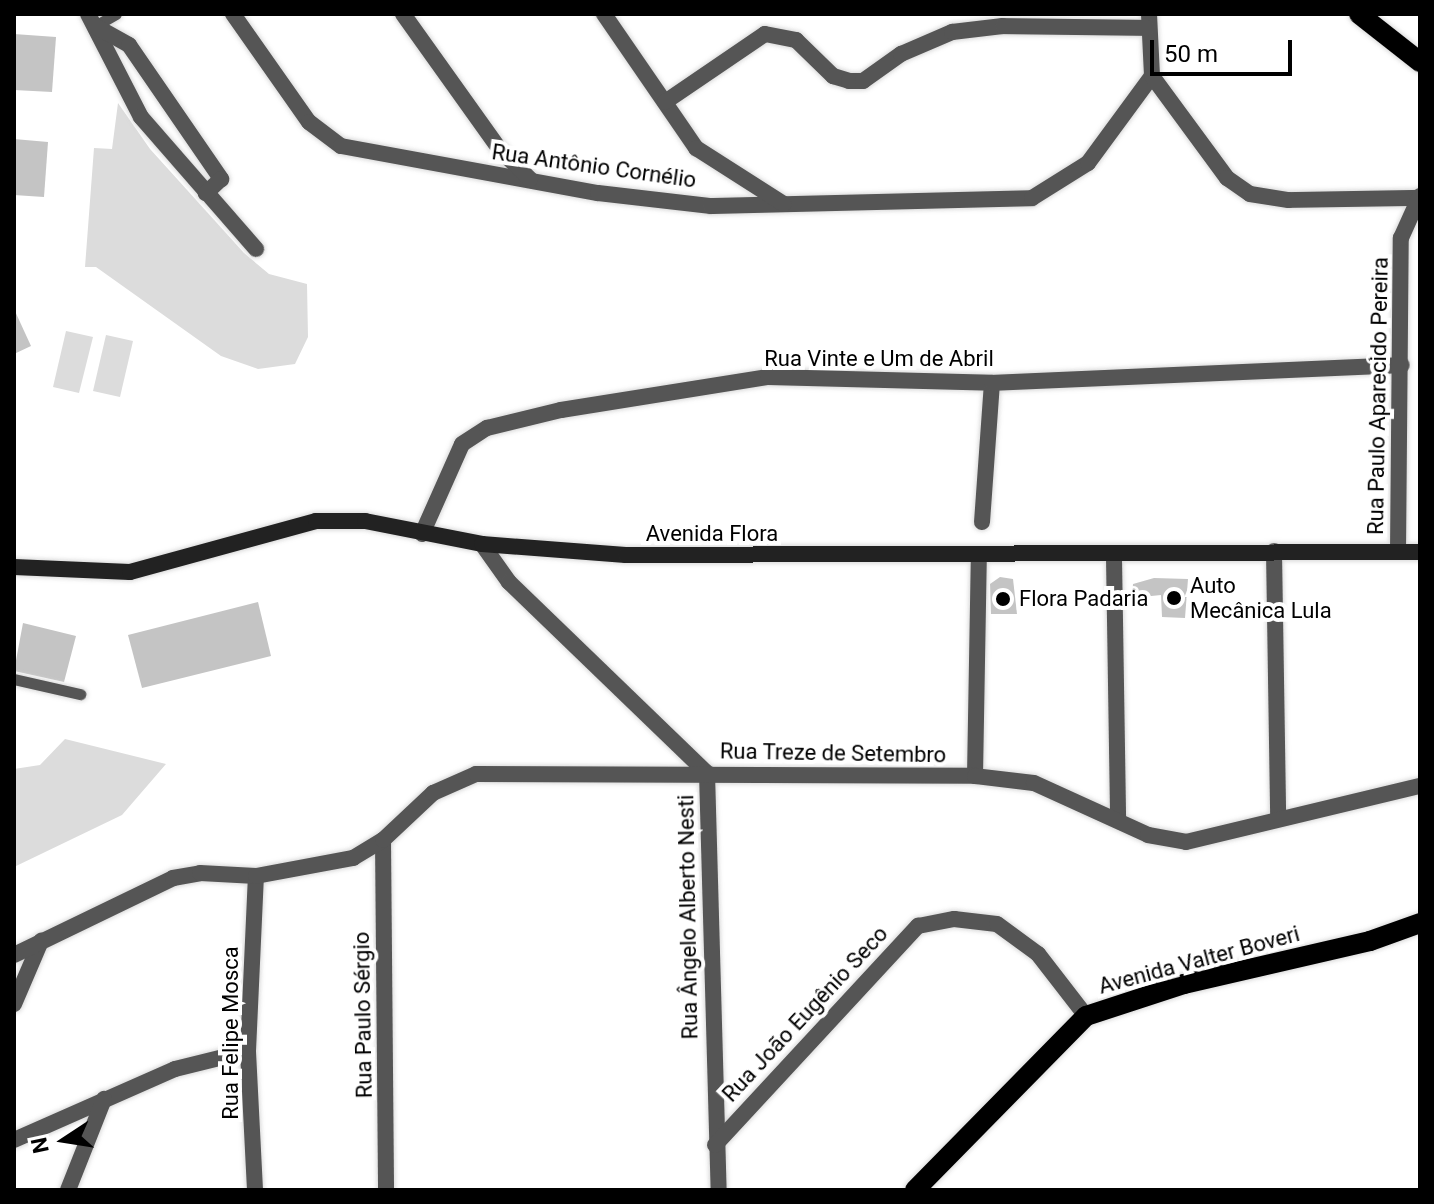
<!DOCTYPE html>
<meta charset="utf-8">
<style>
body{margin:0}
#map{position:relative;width:1434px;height:1204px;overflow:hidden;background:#fff;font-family:Roboto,sans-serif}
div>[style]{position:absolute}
.green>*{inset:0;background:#dcdcdc}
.building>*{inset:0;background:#c4c4c4}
.roads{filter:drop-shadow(0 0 2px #dbdbdb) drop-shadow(0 0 2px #dbdbdb)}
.service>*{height:11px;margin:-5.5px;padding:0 5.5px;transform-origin:5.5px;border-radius:5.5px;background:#555}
.minor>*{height:16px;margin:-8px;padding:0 8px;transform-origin:8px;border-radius:8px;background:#555}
.tertiary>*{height:16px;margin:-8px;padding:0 8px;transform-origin:8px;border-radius:8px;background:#555}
.secondary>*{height:16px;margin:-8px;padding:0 8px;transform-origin:8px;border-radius:8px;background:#222}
.primary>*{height:20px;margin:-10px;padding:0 10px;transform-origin:10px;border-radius:10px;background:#000}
.dots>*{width:22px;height:22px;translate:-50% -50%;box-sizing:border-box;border:4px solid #fff;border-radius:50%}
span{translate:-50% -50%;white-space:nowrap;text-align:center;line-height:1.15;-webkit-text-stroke:8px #fff;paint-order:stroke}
.street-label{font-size:22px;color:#000}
.poi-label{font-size:22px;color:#000}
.left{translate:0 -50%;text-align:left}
.frame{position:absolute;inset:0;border:16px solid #000;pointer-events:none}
.north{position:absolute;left:24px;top:1100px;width:80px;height:80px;-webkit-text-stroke:6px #fff;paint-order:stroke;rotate:258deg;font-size:22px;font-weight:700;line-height:32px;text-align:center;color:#000}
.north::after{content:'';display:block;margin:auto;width:28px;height:36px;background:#000;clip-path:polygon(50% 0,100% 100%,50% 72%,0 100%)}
.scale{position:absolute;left:1150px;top:40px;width:142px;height:36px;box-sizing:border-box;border:4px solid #000;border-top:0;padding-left:10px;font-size:24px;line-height:28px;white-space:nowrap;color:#000;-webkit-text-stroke:6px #fff;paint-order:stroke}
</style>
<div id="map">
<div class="green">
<div style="clip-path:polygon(118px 103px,150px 149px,244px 253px,269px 274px,307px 284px,308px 337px,295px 364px,258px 369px,221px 356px,96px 267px,85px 267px,94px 148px,112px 149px)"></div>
<div style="clip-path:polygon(66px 331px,93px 337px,79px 393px,53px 387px)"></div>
<div style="clip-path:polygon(106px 335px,133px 341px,120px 397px,93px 391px)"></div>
<div style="clip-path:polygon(65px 739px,166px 764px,122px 815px,14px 867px,14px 769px,40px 765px)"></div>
</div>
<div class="building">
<div style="clip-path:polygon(14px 34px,56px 37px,52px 92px,14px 90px)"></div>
<div style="clip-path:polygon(14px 139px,48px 142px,44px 197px,14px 195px)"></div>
<div style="clip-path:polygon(14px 309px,31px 346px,14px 354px)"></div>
<div style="clip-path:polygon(1000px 577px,1013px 579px,1017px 614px,991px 614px,990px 584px)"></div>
<div style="clip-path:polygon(1154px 578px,1188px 579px,1185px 618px,1162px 617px,1161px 595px,1132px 598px,1133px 584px)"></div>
<div style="clip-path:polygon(258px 602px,271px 656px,142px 688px,128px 635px)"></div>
<div style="clip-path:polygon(23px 623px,76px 636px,64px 682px,14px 671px)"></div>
</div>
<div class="roads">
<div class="service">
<div style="left:95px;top:26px;width:24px;rotate:-30deg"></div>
<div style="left:14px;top:679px;width:68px;rotate:12.8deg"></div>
</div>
<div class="minor">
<div style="left:88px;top:14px;width:116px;rotate:62.8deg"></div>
<div style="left:141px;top:117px;width:175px;rotate:48.9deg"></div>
<div style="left:233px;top:14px;width:132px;rotate:54.9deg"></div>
<div style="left:309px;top:122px;width:40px;rotate:37deg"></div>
<div style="left:341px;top:146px;width:261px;rotate:10.4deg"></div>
<div style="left:598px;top:193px;width:114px;rotate:6.6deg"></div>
<div style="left:711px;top:206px;width:321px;rotate:-1.4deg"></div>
<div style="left:1032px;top:198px;width:66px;rotate:-32deg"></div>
<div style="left:1088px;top:163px;width:108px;rotate:-53.7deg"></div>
<div style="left:403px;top:14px;width:167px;rotate:54.5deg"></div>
<div style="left:500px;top:150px;width:42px;rotate:44deg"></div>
<div style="left:604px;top:14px;width:163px;rotate:55.5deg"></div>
<div style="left:696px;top:148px;width:104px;rotate:32.5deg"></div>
<div style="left:1149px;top:14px;width:62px;rotate:87.2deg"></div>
<div style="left:1152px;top:76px;width:127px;rotate:53.7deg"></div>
<div style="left:1227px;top:178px;width:28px;rotate:35deg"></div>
<div style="left:1250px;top:194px;width:39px;rotate:9deg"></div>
<div style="left:1289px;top:200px;width:129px;rotate:-0.9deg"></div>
<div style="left:95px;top:26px;width:39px;rotate:29deg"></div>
<div style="left:129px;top:45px;width:163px;rotate:55.5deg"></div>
<div style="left:221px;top:179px;width:21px;rotate:137deg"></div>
<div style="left:665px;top:102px;width:121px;rotate:-34.2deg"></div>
<div style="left:765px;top:34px;width:32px;rotate:11deg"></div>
<div style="left:796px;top:40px;width:52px;rotate:44.2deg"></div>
<div style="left:833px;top:76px;width:17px;rotate:17deg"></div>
<div style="left:849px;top:81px;width:14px"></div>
<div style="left:863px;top:81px;width:47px;rotate:-35.4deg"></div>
<div style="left:901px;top:54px;width:56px;rotate:-23.3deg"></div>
<div style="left:952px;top:32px;width:51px;rotate:-6.7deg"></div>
<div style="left:1003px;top:26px;width:144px;rotate:0.8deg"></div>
<div style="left:982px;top:522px;width:139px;rotate:-85.9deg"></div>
<div style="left:422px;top:534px;width:98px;rotate:-66deg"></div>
<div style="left:462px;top:444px;width:30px;rotate:-33deg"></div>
<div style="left:487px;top:428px;width:76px;rotate:-13.7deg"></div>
<div style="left:561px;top:410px;width:210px;rotate:-9.1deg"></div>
<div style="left:768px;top:377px;width:224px;rotate:1.5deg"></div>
<div style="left:992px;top:383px;width:410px;rotate:-2.5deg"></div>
<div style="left:482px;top:544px;width:47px;rotate:54.6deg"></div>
<div style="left:509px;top:582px;width:275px;rotate:44deg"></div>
<div style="left:707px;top:773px;width:417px;rotate:88.4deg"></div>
<div style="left:1274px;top:551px;width:268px;rotate:89.1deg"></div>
<div style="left:1398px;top:552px;width:314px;rotate:-89.5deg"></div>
<div style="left:1401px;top:238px;width:46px;rotate:-65.7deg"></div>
<div style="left:1114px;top:557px;width:262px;rotate:89.1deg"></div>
<div style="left:975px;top:776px;width:220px;rotate:-89deg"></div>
<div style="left:383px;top:840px;width:350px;rotate:89.5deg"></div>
<div style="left:14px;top:1004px;width:69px;rotate:-66.8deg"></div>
<div style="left:14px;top:1140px;width:176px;rotate:-23.8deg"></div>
<div style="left:175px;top:1069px;width:75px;rotate:-13.9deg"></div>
<div style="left:715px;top:1145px;width:299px;rotate:-47.2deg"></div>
<div style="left:918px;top:926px;width:37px;rotate:-11deg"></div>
<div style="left:954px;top:919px;width:43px;rotate:6.6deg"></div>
<div style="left:997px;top:924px;width:51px;rotate:36.2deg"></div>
<div style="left:1038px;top:954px;width:78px;rotate:52.3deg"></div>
<div style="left:68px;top:1190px;width:98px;rotate:-68.4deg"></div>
<div style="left:255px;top:1190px;width:139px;rotate:-92.9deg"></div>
<div style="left:248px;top:1051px;width:175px;rotate:-87.4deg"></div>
</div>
<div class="tertiary">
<div style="left:14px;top:955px;width:177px;rotate:-25.8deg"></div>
<div style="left:173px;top:878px;width:27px;rotate:-10deg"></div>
<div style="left:200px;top:873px;width:56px;rotate:3.1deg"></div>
<div style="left:256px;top:876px;width:99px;rotate:-10.5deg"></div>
<div style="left:353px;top:858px;width:35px;rotate:-31deg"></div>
<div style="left:383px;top:840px;width:69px;rotate:-43.2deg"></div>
<div style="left:433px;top:793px;width:47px;rotate:-23.8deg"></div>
<div style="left:476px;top:774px;width:499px;rotate:0.2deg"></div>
<div style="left:975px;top:776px;width:59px;rotate:6.8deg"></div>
<div style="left:1034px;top:783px;width:125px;rotate:24.5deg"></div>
<div style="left:1148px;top:835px;width:39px;rotate:10deg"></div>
<div style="left:1186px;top:842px;width:241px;rotate:-13.5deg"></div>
</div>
<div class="secondary">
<div style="left:14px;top:567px;width:116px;rotate:2.5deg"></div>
<div style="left:130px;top:572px;width:193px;rotate:-15.3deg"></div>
<div style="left:316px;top:521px;width:49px"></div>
<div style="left:365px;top:521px;width:119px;rotate:11.1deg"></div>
<div style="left:482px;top:544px;width:144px;rotate:4.4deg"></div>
<div style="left:626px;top:555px;width:794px;rotate:-0.22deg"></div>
</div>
<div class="primary">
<div style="left:1359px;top:14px;width:78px;rotate:38.2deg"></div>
<div style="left:915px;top:1190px;width:244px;rotate:-45.5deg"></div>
<div style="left:1086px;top:1016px;width:103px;rotate:-18.1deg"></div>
<div style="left:1184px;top:984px;width:191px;rotate:-13deg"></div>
<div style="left:1370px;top:941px;width:53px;rotate:-19.8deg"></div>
</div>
</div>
<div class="dots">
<div style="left:1174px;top:598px;background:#000"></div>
<div style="left:1003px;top:599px;background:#000"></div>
</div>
<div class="street-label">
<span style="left:594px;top:166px;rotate:8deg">Rua Antônio Cornélio</span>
<span style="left:879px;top:359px">Rua Vinte e Um de Abril</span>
<span style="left:1378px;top:396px;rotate:-89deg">Rua Paulo Aparecido Pereira</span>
<span style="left:712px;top:534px">Avenida Flora</span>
<span style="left:833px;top:753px;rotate:1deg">Rua Treze de Setembro</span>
<span style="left:688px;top:917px;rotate:-91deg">Rua Ângelo Alberto Nesti</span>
<span style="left:1199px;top:960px;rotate:-15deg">Avenida Valter Boveri</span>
<span style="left:805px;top:1014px;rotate:-47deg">Rua João Eugênio Seco</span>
<span style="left:363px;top:1015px;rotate:-91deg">Rua Paulo Sérgio</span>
<span style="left:231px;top:1033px;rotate:-90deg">Rua Felipe Mosca</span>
</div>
<div class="poi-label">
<span class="left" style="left:1190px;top:598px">Auto<br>Mecânica Lula</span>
<span class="left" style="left:1019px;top:599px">Flora Padaria</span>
</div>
<div class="frame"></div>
<div class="north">N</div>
<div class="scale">50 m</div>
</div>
